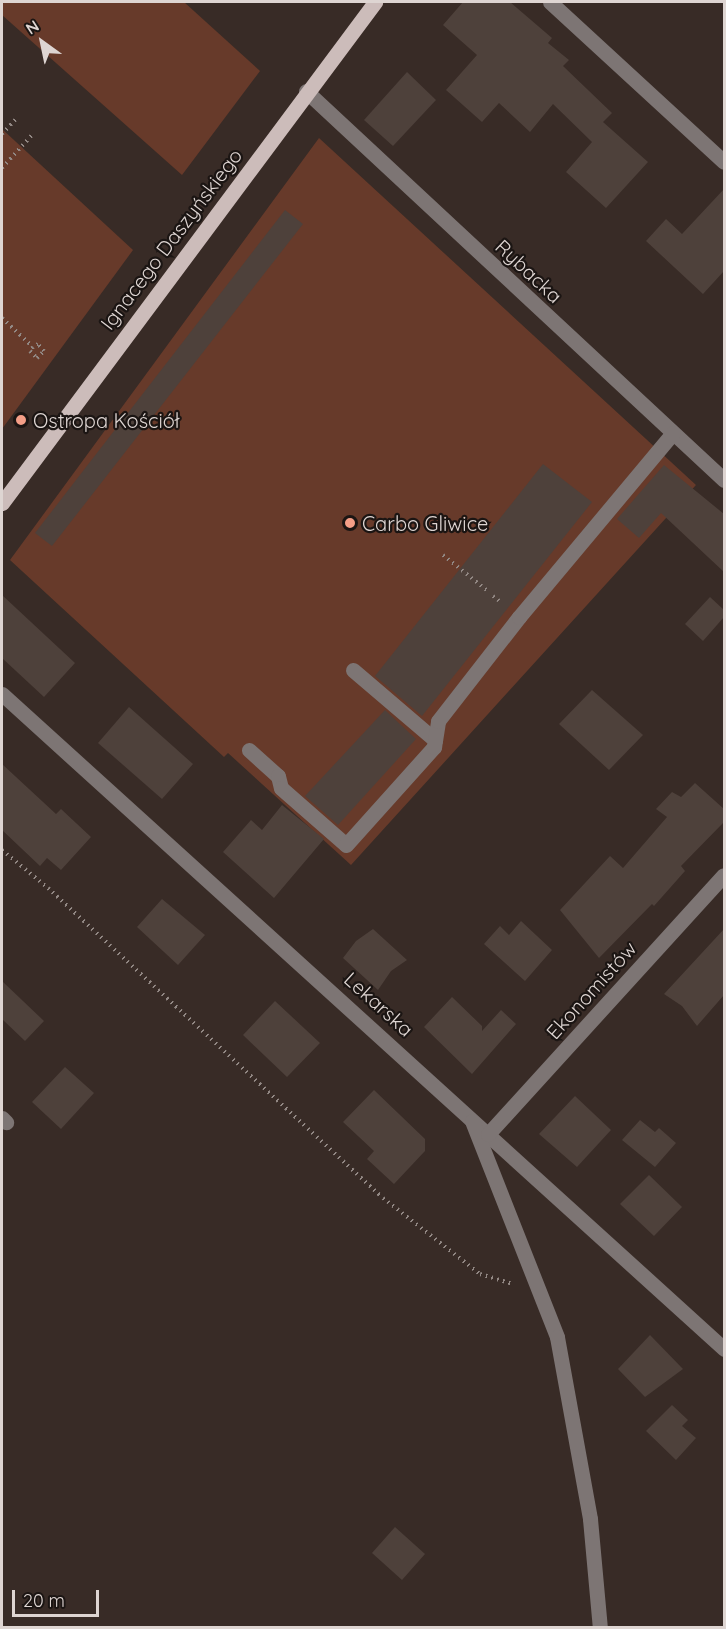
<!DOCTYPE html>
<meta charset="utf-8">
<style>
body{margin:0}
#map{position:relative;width:726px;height:1629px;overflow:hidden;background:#382b26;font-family:Quicksand,sans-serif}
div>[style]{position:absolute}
.green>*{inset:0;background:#673a2a}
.building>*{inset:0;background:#4e413b}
.path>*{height:4px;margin-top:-2px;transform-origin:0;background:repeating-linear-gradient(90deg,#928884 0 1.5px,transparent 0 6px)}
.minor>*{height:15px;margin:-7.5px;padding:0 7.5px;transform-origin:7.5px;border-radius:7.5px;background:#7d7574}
.major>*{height:15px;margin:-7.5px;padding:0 7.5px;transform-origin:7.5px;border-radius:7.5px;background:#ccbcba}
.dots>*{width:16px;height:16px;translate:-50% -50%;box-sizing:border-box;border:3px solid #1b1513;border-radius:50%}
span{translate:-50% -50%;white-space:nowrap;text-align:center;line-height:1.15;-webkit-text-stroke:4.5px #1b1513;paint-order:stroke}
.street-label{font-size:20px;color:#ded5d2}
.poi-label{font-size:20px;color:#ded5d2}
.left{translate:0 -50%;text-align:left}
.frame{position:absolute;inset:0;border:3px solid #ded5d2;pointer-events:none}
.north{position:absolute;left:12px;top:12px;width:60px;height:60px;-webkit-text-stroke:4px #1b1513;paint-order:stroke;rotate:327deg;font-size:16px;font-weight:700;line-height:24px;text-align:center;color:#ded5d2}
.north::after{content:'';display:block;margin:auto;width:21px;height:27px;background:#ded5d2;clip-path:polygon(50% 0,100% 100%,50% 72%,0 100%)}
.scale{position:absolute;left:12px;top:1590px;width:87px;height:27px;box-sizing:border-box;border:3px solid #ded5d2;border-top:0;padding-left:8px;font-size:18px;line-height:21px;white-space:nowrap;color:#ded5d2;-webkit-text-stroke:4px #1b1513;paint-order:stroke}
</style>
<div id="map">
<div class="green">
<div style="clip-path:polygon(2px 2px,184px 2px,260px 71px,182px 175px,2px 15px)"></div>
<div style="clip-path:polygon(2px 129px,133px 250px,2px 429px)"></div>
<div style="clip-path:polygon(319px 138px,696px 485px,351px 865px,228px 753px,224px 757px,10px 560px)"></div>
</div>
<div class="building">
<div style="clip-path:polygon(463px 2px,510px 2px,552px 38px,548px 43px,569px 60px,563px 66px,612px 113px,603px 122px,648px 162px,606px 208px,566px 172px,592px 142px,553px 104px,530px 132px,499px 103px,482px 122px,446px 90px,477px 55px,443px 25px)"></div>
<div style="clip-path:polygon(407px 72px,436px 100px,393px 146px,364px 120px)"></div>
<div style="clip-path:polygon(724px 189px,724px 271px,703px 294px,646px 241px,666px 219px,682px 234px)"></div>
<div style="clip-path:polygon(285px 210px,303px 224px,52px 546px,35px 533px)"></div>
<div style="clip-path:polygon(543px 464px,592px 502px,422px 716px,375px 676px)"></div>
<div style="clip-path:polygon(664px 465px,724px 514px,724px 572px,661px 513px,639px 538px,617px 519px)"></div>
<div style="clip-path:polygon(2px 595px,75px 663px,44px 697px,2px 658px)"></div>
<div style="clip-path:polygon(710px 597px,724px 610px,724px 617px,703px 641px,685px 624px)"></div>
<div style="clip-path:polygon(592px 690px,643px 735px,609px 770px,559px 724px)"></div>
<div style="clip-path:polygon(129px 707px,193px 764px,162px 799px,98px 743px)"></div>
<div style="clip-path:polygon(385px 710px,416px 739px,338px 825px,305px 796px)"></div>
<div style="clip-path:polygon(2px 764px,56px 814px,61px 809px,91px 837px,61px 870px,47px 858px,40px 866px,2px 830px)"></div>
<div style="clip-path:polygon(695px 783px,724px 809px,724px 822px,681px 866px,685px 871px,654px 906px,652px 904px,599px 958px,560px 910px,610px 856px,623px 868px,667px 817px,656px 809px,672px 792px,681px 797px)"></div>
<div style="clip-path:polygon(282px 805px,324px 839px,274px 898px,223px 852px,251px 820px,262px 830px)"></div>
<div style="clip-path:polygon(162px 899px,205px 935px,178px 965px,137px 927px)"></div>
<div style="clip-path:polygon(521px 921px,552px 950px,525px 981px,484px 944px,500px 926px,509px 935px)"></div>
<div style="clip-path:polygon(373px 929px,407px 960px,391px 971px,378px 990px,343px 958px,356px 941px)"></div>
<div style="clip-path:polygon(724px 929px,724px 995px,697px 1026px,682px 1006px,664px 994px)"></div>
<div style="clip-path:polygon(2px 981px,44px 1021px,25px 1041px,2px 1019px)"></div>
<div style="clip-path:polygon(452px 997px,482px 1026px,482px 1031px,501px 1010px,516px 1024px,472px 1074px,424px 1027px)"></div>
<div style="clip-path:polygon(275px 1001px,320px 1043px,287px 1077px,243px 1035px)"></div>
<div style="clip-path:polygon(65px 1067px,94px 1093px,61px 1129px,32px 1102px)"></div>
<div style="clip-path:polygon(374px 1090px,425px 1139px,425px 1151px,394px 1184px,367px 1159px,374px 1151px,343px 1122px)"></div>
<div style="clip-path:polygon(575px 1096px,611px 1130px,577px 1167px,539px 1134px)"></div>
<div style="clip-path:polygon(640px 1120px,655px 1132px,659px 1128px,676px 1143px,655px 1167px,622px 1140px)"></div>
<div style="clip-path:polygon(649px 1175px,682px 1207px,654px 1236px,620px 1204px)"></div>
<div style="clip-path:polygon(650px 1335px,683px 1369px,645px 1397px,618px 1369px)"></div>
<div style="clip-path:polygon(672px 1405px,688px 1420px,682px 1426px,696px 1438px,676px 1460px,646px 1431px)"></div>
<div style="clip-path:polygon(395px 1527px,425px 1554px,402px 1580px,372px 1553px)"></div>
</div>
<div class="path">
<div style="left:2px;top:134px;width:21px;rotate:-47deg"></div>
<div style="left:2px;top:168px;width:45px;rotate:-47.7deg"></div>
<div style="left:2px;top:318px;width:42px;rotate:43.1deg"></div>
<div style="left:33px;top:347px;width:5px;rotate:127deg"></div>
<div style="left:30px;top:351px;width:10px;rotate:45deg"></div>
<div style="left:37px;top:358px;width:10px;rotate:-45deg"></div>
<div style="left:44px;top:351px;width:9px;rotate:-131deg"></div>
<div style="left:38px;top:344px;width:6px;rotate:149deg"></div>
<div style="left:443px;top:555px;width:59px;rotate:38.8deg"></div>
<div style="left:493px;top:596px;width:11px;rotate:38deg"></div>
<div style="left:2px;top:850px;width:60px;rotate:39.6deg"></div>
<div style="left:48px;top:888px;width:456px;rotate:42.8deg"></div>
<div style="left:383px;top:1198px;width:123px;rotate:38.1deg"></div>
<div style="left:480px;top:1274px;width:34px;rotate:17deg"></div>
</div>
<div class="minor">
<div style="left:550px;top:2px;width:236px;rotate:42.6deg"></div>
<div style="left:306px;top:91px;width:571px;rotate:42.94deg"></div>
<div style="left:353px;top:670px;width:108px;rotate:40.5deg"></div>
<div style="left:2px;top:694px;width:975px;rotate:42.21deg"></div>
<div style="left:249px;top:750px;width:39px;rotate:42deg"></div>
<div style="left:278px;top:776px;width:12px;rotate:76deg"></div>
<div style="left:281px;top:788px;width:86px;rotate:41.2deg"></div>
<div style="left:346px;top:845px;width:132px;rotate:-48.1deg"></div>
<div style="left:434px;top:747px;width:26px;rotate:-81deg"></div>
<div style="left:438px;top:721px;width:132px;rotate:-52.1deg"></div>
<div style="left:519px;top:617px;width:240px;rotate:-50.1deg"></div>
<div style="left:2px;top:1118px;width:6px;rotate:45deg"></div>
<div style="left:472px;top:1121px;width:232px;rotate:68.5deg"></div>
<div style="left:557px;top:1337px;width:185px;rotate:79.7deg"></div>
<div style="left:590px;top:1519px;width:109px;rotate:84.8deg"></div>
<div style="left:488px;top:1134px;width:350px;rotate:-47.7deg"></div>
</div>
<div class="major">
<div style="left:2px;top:503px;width:625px;rotate:-53.33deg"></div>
</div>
<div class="dots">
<div style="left:21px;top:420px;background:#f49e87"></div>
<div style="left:350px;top:523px;background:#f49e87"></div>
</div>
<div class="street-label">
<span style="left:171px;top:239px;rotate:-53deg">Ignacego Daszyńskiego</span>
<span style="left:529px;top:271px;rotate:43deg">Rybacka</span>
<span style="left:591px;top:990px;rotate:-48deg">Ekonomistów</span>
<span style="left:379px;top:1004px;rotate:42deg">Lekarska</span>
</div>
<div class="poi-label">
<span class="left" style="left:33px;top:420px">Ostropa Kościół</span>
<span class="left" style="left:362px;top:523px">Carbo Gliwice</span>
</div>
<div class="frame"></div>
<div class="north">N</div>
<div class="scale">20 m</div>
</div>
